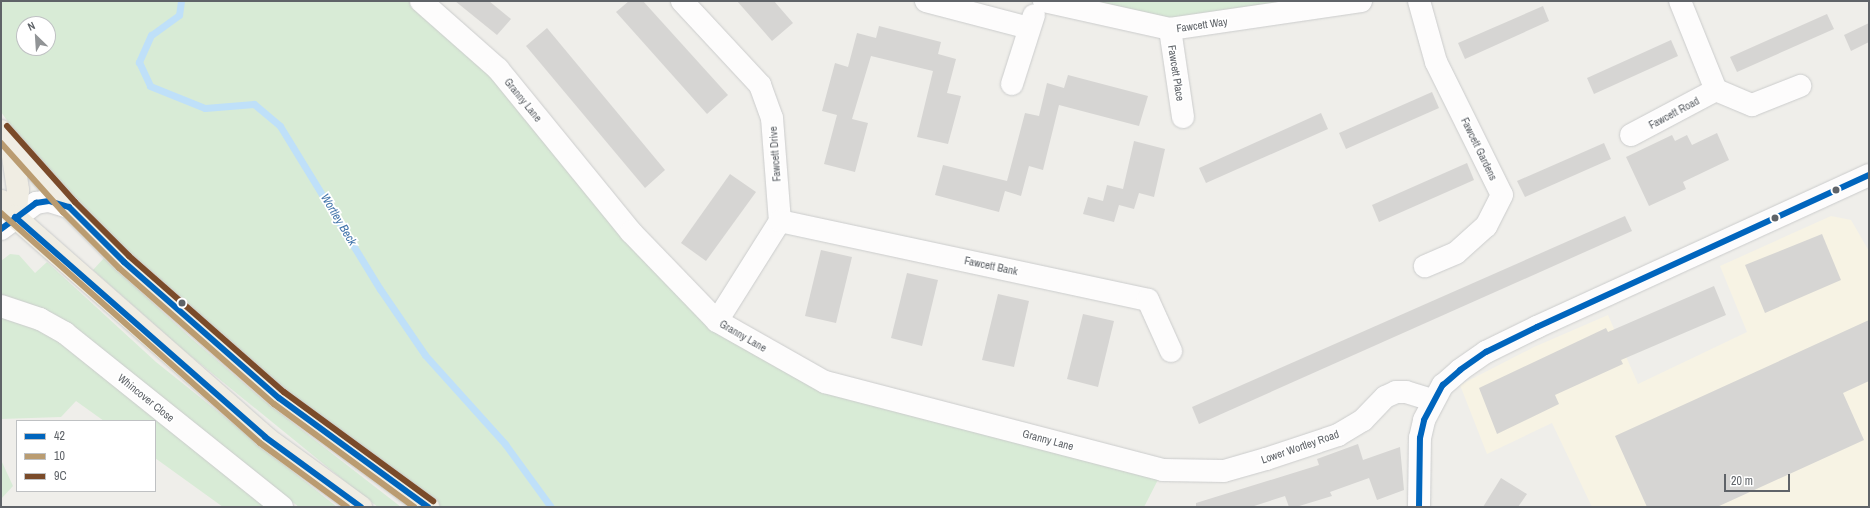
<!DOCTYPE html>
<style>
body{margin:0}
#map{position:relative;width:1870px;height:508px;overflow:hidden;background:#efeeea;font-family:"Archivo Narrow",sans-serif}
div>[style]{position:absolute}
.commercial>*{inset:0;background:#f7f3e4}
.green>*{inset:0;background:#d8ebd6}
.stream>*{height:7px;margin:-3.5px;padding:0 3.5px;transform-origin:3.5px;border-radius:3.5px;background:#bfe0f9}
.building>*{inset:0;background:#d6d5d3}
.roads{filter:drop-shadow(0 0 1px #cbcccc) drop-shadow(0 0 1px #cbcccc)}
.street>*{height:22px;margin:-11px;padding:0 11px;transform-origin:11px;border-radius:11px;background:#fdfcfc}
.secondary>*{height:22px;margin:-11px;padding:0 11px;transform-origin:11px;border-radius:11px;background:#fdfcfc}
.highway>*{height:22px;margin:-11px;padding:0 11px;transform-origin:11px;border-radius:11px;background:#f0ede3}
.bus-1>*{height:6px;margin:-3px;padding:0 3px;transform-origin:3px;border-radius:3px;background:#0065bd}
.bus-2>*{height:6px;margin:-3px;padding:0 3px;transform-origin:3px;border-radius:3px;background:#ba9c71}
.bus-3>*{height:6px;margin:-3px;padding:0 3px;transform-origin:3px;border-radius:3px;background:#7a4b2a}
.dots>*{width:11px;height:11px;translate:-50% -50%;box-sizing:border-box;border:2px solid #fff;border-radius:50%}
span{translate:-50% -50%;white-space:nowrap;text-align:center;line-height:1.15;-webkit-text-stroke:3.5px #fff;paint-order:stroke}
.street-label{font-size:11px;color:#5f6368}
.water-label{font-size:12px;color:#4174aa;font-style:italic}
.frame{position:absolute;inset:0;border:2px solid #5f6368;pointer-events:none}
.legend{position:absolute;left:16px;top:420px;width:140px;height:72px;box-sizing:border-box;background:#fff;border:1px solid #bfc1c3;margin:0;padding:5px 7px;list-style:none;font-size:12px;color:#5f6368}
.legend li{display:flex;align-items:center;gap:8px;height:20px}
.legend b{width:20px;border:1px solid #bfc1c3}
.north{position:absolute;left:16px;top:16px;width:40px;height:40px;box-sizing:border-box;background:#fff;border:1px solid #bfc1c3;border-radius:50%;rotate:335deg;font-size:11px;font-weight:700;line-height:16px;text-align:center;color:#5f6368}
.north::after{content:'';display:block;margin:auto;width:14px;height:18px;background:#919496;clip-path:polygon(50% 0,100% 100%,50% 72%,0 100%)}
.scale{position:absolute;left:1724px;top:474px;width:66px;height:18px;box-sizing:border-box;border:2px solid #5f6368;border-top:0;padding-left:5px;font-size:12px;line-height:14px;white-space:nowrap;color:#5f6368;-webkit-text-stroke:3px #fff;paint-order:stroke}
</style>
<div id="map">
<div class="commercial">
<div style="clip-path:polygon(1831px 216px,1851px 220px,1869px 251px,1869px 507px,1592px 507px,1552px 423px,1487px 454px,1460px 385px,1534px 347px,1608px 315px,1638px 384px,1747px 332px,1720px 266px)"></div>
</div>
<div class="green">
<div style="clip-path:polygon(evenodd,1px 1px,421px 1px,686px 288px,825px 382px,1163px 470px,1144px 507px,428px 507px,279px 398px,69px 207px,1px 112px,1px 1px,24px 24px,48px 24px,48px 48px,24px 48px,24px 24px)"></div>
<div style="clip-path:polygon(1044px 1px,1361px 1px,1170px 29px)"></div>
<div style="clip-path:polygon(10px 254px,19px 255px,35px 273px,47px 262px,156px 362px,337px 507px,299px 507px,252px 471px,1px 297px,1px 261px)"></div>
<div style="clip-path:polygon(104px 258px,192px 339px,262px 399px,401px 507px,378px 507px,363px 496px,181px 348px,93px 270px)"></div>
<div style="clip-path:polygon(1px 317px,43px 330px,268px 507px,223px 507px,155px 458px,155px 421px,104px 421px,76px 401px,61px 417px,1px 419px)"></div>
<div style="clip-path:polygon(1px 460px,13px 486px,1px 499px)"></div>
</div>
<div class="stream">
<div style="left:181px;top:1px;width:14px;rotate:98deg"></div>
<div style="left:179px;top:15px;width:34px;rotate:144deg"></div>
<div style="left:151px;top:35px;width:30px;rotate:114deg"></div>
<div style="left:139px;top:62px;width:26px;rotate:65deg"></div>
<div style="left:150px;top:86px;width:59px;rotate:21.8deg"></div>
<div style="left:205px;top:108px;width:49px;rotate:-4.7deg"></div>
<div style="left:254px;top:104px;width:34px;rotate:40deg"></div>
<div style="left:280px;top:126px;width:191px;rotate:58.5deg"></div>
<div style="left:380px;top:289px;width:80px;rotate:55.7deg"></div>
<div style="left:425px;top:355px;width:120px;rotate:48deg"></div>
<div style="left:505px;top:444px;width:78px;rotate:53.9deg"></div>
</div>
<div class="building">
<div style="clip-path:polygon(455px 1px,489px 1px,511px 19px,497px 35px)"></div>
<div style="clip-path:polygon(629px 1px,643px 1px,728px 95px,707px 114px,616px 12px)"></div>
<div style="clip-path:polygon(737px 1px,774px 1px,793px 23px,772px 41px)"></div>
<div style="clip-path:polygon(1543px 6px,1549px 21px,1465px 59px,1458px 43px)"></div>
<div style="clip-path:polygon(1827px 14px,1834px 29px,1737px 72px,1730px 57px)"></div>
<div style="clip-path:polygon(1869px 23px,1869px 42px,1851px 51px,1844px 35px)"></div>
<div style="clip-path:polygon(879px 26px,941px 42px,938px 54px,956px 59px,947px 93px,961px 96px,948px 144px,917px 137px,933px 71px,871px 56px,852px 119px,868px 123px,855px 172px,824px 164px,837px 115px,822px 111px,835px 63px,848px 67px,857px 33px,876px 38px)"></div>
<div style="clip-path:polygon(547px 28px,665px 170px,645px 188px,526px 46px)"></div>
<div style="clip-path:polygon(1671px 40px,1678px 56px,1594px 94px,1587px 78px)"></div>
<div style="clip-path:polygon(1068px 75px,1148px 96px,1139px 126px,1059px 105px,1043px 170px,1029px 166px,1021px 196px,1005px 191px,999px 212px,935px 195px,943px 165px,1007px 181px,1025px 113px,1039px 116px,1047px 83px,1064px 88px)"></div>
<div style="clip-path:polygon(1432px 92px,1439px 108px,1346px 149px,1339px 133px)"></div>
<div style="clip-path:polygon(1321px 113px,1328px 129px,1206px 183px,1199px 168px)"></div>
<div style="clip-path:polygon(1717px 133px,1729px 160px,1683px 182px,1686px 189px,1649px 206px,1626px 157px,1672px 135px,1675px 141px,1687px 135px,1692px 145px)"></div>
<div style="clip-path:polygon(1134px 141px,1165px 149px,1154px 197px,1139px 193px,1134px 209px,1119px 205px,1114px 222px,1083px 214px,1088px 197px,1103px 201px,1107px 185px,1123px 189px)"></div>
<div style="clip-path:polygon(1604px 143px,1611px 159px,1525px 197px,1517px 181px)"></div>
<div style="clip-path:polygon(1467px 163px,1474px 180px,1379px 222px,1372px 205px)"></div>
<div style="clip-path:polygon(730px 174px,756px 192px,706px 261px,681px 243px)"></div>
<div style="clip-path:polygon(1625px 216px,1632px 231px,1199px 424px,1192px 407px)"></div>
<div style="clip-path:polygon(1822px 234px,1841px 280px,1765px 313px,1745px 265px)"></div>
<div style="clip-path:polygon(821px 250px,852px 257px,836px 323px,805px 316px)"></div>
<div style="clip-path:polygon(907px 273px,938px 280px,922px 346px,891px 338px)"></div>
<div style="clip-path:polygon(1714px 286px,1726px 315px,1621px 360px,1623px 364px,1555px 395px,1559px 404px,1497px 434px,1479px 388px,1606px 328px,1608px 332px)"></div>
<div style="clip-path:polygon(998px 294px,1029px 301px,1014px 367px,982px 360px)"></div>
<div style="clip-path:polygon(1083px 314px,1114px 321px,1098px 387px,1067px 379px)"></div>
<div style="clip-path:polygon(1869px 320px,1869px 381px,1843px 393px,1864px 440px,1717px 507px,1647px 507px,1615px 436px)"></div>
<div style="clip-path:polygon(1358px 444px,1363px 460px,1400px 447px,1404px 490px,1377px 500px,1369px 478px,1330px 492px,1332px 496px,1296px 507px,1289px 507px,1285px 496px,1251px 507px,1196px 507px,1196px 503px,1319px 465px,1317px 459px)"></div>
<div style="clip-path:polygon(1501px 478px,1527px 494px,1518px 507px,1483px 507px)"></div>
</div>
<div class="roads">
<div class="street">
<div style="left:421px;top:1px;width:103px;rotate:41.4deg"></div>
<div style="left:498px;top:69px;width:210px;rotate:50.8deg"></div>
<div style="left:631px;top:232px;width:124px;rotate:46deg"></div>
<div style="left:717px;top:321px;width:124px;rotate:29.5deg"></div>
<div style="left:825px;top:382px;width:349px;rotate:14.6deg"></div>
<div style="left:1163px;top:470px;width:61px;rotate:0.9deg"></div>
<div style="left:1224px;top:471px;width:44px;rotate:-15.9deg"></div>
<div style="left:1266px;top:459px;width:76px;rotate:-18.4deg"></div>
<div style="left:1338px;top:435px;width:29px;rotate:-31deg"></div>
<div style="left:1363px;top:420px;width:32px;rotate:-46deg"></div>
<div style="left:1385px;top:397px;width:12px;rotate:-24deg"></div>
<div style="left:1396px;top:392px;width:10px"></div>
<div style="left:1406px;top:392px;width:28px;rotate:17deg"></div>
<div style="left:682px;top:1px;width:115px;rotate:47.1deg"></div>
<div style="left:760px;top:85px;width:35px;rotate:70deg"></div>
<div style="left:772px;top:118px;width:103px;rotate:85.6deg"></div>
<div style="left:780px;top:221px;width:118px;rotate:122.2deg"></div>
<div style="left:926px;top:1px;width:106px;rotate:14.7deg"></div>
<div style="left:1044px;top:1px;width:129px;rotate:12.5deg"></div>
<div style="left:1170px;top:29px;width:193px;rotate:-8.3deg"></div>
<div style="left:1419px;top:1px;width:63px;rotate:74.4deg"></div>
<div style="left:1436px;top:62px;width:148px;rotate:63.6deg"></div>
<div style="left:1502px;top:195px;width:35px;rotate:117deg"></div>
<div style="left:1486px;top:226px;width:40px;rotate:138deg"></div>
<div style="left:1456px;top:253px;width:34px;rotate:157deg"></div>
<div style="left:1680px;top:1px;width:96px;rotate:68deg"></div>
<div style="left:1716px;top:90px;width:39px;rotate:23deg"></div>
<div style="left:1752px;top:105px;width:52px;rotate:-21.6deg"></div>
<div style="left:1170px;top:29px;width:89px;rotate:81.6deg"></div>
<div style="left:1012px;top:84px;width:72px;rotate:-72.3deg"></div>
<div style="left:1631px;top:135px;width:96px;rotate:-27.9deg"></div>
<div style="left:780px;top:221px;width:376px;rotate:12.1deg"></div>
<div style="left:1148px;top:300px;width:56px;rotate:65.7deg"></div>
<div style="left:1px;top:229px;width:44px;rotate:-36.6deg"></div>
<div style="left:36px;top:203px;width:13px;rotate:-9deg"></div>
<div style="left:49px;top:201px;width:21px;rotate:17deg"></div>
<div style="left:1px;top:306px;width:41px;rotate:18.4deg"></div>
<div style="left:40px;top:319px;width:29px;rotate:29deg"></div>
<div style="left:65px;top:333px;width:278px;rotate:38.7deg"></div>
</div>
<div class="secondary">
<div style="left:1419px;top:507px;width:69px;rotate:-89.2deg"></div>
<div style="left:1420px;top:438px;width:18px;rotate:-77deg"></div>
<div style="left:1424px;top:420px;width:40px;rotate:-62deg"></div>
<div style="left:1443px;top:385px;width:23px;rotate:-41deg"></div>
<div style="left:1460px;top:370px;width:32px;rotate:-35deg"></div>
<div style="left:1486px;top:352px;width:57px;rotate:-26.1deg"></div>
<div style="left:1537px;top:327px;width:365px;rotate:-24.6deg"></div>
</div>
<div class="highway">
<div style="left:1px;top:131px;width:102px;rotate:48.2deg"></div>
<div style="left:69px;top:207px;width:78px;rotate:45deg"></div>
<div style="left:124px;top:262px;width:206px;rotate:41.3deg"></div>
<div style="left:279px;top:398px;width:185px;rotate:36.2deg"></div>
<div style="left:11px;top:143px;width:48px;rotate:81.5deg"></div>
<div style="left:18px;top:190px;width:27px;rotate:96deg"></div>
<div style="left:1px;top:201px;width:21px;rotate:49deg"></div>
<div style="left:15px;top:217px;width:333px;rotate:41.3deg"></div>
<div style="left:265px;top:437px;width:119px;rotate:36.1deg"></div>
</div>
</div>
<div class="bus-1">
<div style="left:15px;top:217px;width:333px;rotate:41.3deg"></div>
<div style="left:265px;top:437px;width:119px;rotate:36.1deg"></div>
<div style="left:1px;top:229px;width:44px;rotate:-36.6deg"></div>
<div style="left:36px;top:203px;width:13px;rotate:-9deg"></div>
<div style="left:49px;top:201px;width:21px;rotate:17deg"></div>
<div style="left:69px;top:207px;width:78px;rotate:45deg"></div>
<div style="left:124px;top:262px;width:206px;rotate:41.3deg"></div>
<div style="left:279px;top:398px;width:185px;rotate:36.2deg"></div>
<div style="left:1419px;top:507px;width:69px;rotate:-89.2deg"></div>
<div style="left:1420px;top:438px;width:18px;rotate:-77deg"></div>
<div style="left:1424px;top:420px;width:40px;rotate:-62deg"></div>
<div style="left:1443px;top:385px;width:23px;rotate:-41deg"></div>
<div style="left:1460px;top:370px;width:32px;rotate:-35deg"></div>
<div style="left:1486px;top:352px;width:57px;rotate:-26.1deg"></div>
<div style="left:1537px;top:327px;width:365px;rotate:-24.6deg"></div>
</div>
<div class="bus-2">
<div style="left:1px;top:143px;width:93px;rotate:48.1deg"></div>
<div style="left:63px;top:212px;width:79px;rotate:45deg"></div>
<div style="left:119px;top:268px;width:206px;rotate:41.3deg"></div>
<div style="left:274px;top:404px;width:174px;rotate:36.3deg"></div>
<div style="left:1px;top:213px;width:346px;rotate:41.6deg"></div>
<div style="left:260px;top:443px;width:108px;rotate:36.3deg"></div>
</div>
<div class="bus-3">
<div style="left:7px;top:126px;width:102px;rotate:48.2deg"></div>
<div style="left:75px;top:202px;width:76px;rotate:45deg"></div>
<div style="left:129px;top:256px;width:206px;rotate:41.3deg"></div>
<div style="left:284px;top:392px;width:185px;rotate:36.2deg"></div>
</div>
<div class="dots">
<div style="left:1836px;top:190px;background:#5f6368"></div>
<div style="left:1775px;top:218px;background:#5f6368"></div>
<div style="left:182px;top:303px;background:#5f6368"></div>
</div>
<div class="street-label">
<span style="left:1202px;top:25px;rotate:-8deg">Fawcett Way</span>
<span style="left:1176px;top:73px;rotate:81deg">Fawcett Place</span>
<span style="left:523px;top:100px;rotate:51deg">Granny Lane</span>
<span style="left:1674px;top:113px;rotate:-28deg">Fawcett Road</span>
<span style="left:1479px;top:149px;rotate:64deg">Fawcett Gardens</span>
<span style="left:775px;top:154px;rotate:-94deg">Fawcett Drive</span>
<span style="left:991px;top:266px;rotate:12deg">Fawcett Bank</span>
<span style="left:743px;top:336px;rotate:30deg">Granny Lane</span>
<span style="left:146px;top:398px;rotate:39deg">Whincover Close</span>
<span style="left:1048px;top:440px;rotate:15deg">Granny Lane</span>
<span style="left:1300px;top:447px;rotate:-19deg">Lower Wortley Road</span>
</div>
<div class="water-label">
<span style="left:338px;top:220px;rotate:59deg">Wortley Beck</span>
</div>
<div class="frame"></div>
<ul class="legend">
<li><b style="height:5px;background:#0065bd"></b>42</li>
<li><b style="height:5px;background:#ba9c71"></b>10</li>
<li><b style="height:5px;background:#7a4b2a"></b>9C</li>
</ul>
<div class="north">N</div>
<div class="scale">20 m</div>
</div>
